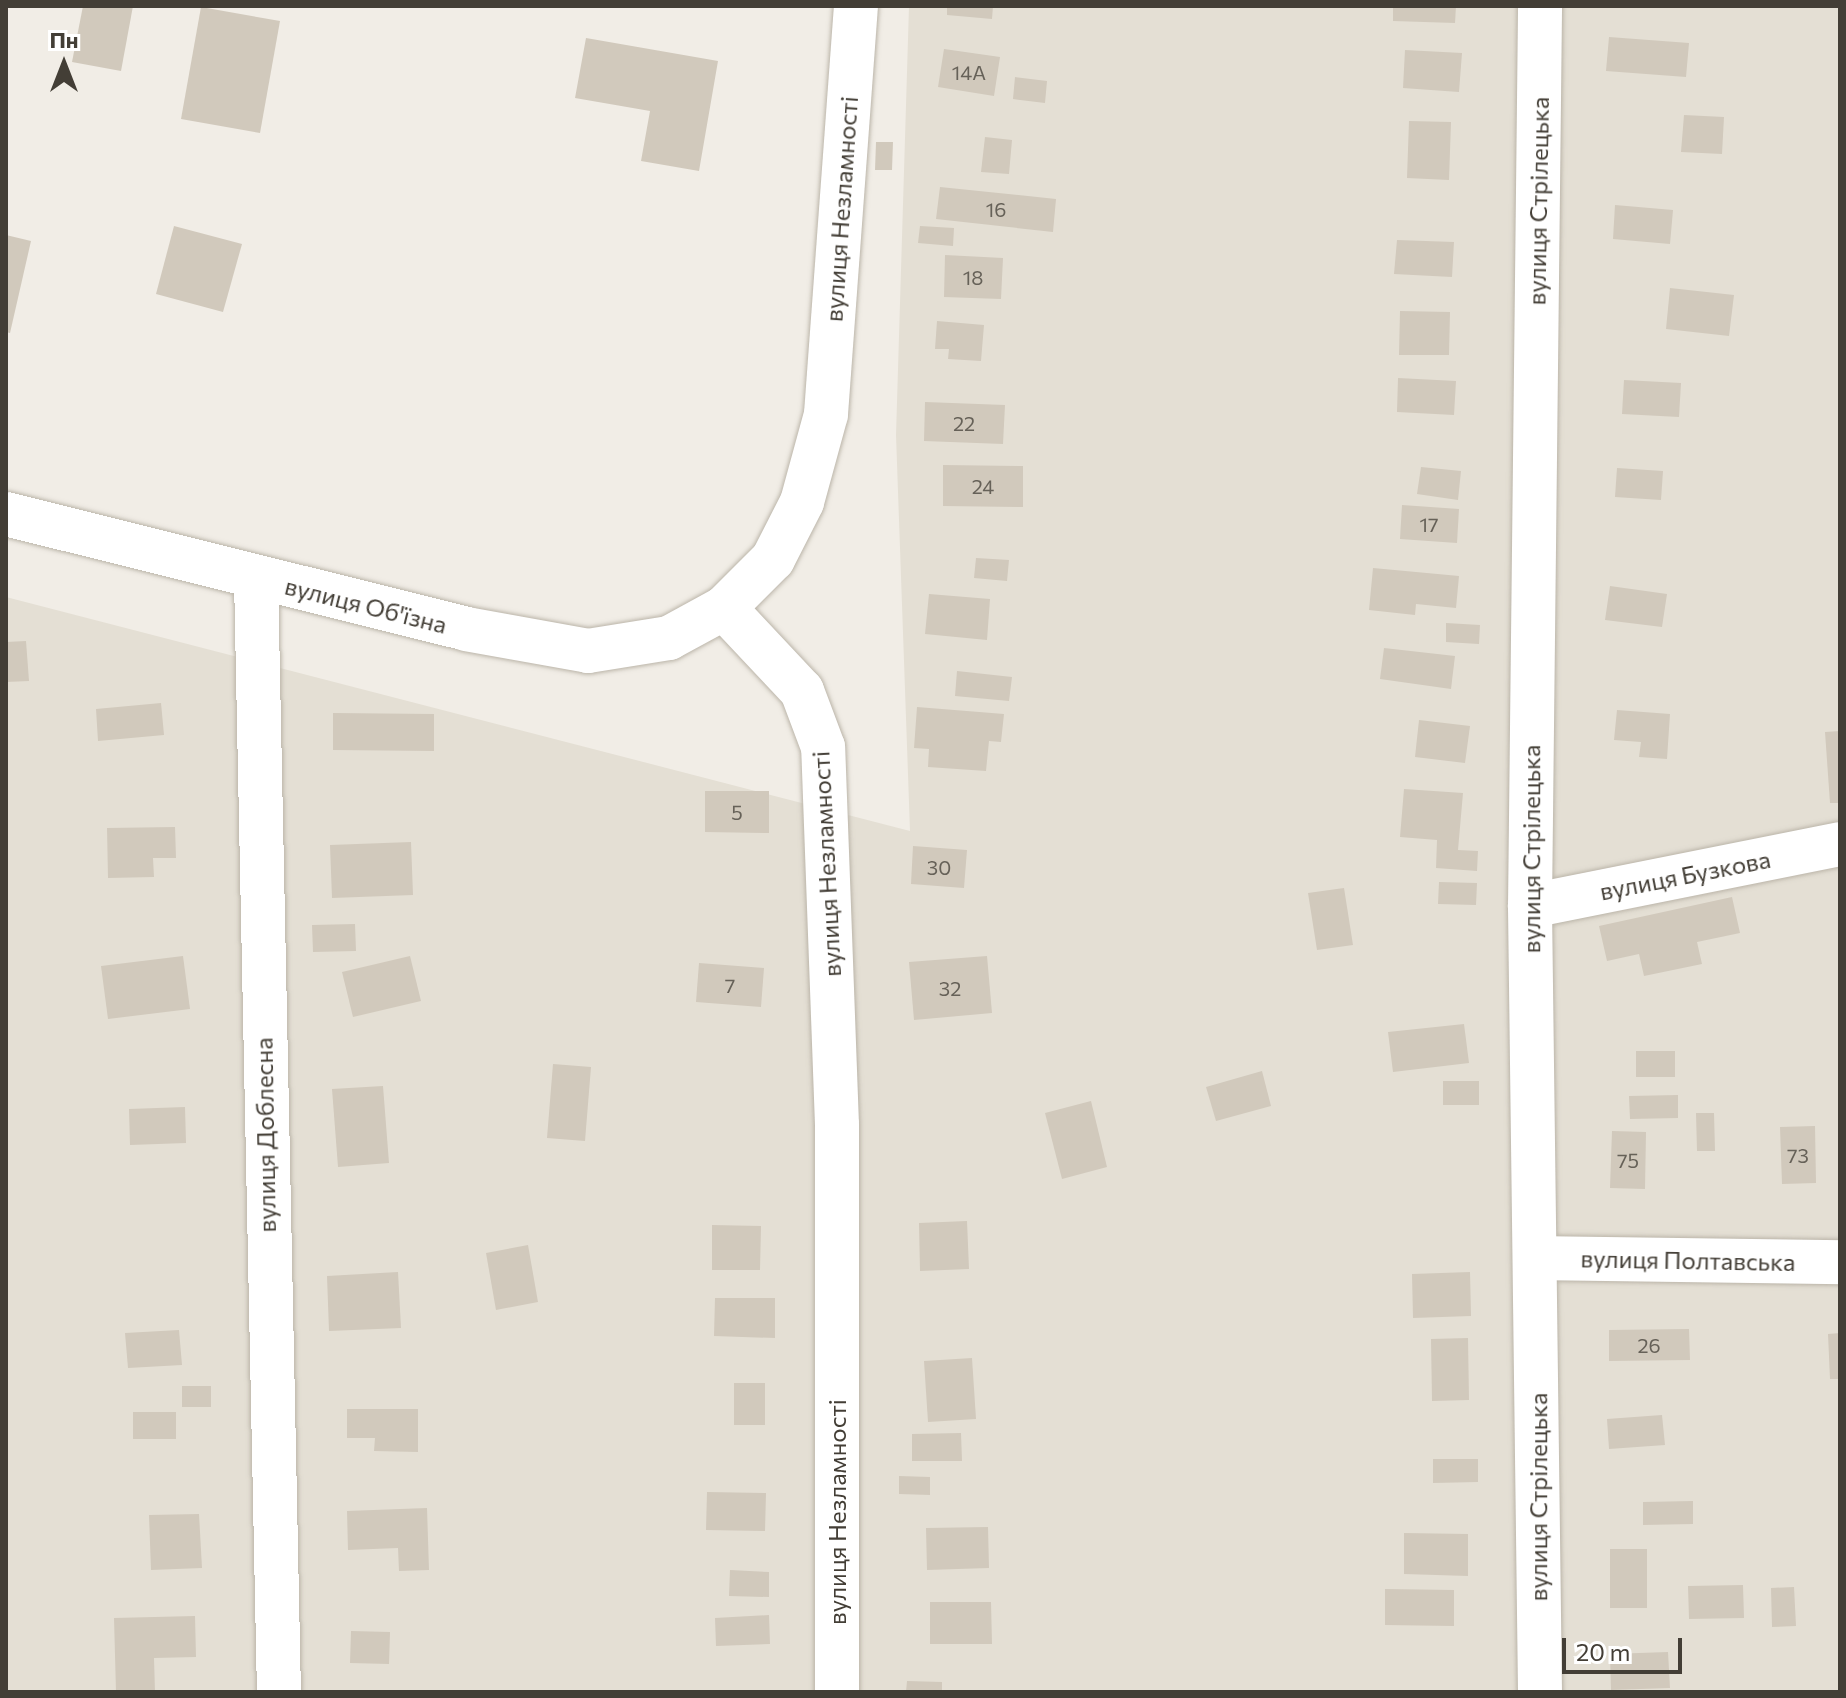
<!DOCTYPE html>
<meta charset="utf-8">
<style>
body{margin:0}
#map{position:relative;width:1846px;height:1698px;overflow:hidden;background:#f1ede6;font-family:Commissioner,sans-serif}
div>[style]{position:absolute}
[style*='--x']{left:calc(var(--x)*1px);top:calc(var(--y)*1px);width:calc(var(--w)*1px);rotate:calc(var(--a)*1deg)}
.residential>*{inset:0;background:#e4dfd4}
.building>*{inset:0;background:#d1c9bc}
.roads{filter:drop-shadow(0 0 2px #bbb5a9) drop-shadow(0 0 2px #bbb5a9)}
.street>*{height:44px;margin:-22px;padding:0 22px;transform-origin:22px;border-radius:22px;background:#fff}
span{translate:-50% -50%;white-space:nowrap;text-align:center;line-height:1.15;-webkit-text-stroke:6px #fff;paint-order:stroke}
.number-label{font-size:20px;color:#666158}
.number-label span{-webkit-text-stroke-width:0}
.street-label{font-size:24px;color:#433e36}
.frame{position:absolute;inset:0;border:8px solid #433e36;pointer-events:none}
.north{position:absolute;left:24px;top:24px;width:80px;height:80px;-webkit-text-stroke:6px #fff;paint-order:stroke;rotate:0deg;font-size:22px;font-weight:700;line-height:32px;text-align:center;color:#433e36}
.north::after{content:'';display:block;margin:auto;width:28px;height:36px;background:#433e36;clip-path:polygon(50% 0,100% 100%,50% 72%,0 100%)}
.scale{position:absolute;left:1562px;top:1638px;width:120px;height:36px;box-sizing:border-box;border:4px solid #433e36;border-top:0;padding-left:10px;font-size:24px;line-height:28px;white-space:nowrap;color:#433e36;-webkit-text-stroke:6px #fff;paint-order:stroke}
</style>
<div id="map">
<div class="residential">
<div style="clip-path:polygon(909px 6px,1840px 6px,1840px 1692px,6px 1692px,6px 597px,910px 831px,896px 435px)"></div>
</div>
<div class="building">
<div style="clip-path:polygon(83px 6px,133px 6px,121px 71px,72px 62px)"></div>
<div style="clip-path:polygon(947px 6px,993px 6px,992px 19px,947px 15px)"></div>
<div style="clip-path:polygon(1393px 6px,1456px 6px,1455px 23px,1393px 21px)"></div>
<div style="clip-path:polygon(201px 7px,280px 21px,260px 133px,181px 119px)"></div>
<div style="clip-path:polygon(1609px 37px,1689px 43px,1686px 77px,1606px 71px)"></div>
<div style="clip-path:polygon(586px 38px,718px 61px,699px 171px,641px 161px,650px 111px,575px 98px)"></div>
<div style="clip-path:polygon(944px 49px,1000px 57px,994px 96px,938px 87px)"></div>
<div style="clip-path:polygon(1405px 50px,1462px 53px,1459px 92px,1403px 88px)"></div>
<div style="clip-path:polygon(1015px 77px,1047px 81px,1045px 103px,1013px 99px)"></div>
<div style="clip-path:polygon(1684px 115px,1724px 117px,1722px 154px,1681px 152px)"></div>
<div style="clip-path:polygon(1409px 121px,1451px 122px,1449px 180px,1407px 178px)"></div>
<div style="clip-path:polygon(985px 137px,1012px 140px,1009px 174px,981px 172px)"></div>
<div style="clip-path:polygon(876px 142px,893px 142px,892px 170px,875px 170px)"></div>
<div style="clip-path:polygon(940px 187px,1056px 199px,1053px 232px,936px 219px)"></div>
<div style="clip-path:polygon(1615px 205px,1673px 210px,1670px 244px,1613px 239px)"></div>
<div style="clip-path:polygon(174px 226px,242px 244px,223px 312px,156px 294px)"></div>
<div style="clip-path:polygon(920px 226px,954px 228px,953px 246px,918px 243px)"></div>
<div style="clip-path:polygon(6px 235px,31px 241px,10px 333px,6px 332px)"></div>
<div style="clip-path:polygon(1397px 240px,1454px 242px,1452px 277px,1394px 274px)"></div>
<div style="clip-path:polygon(945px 255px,1003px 258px,1001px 299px,944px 297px)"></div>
<div style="clip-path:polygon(1670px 288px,1734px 295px,1729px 336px,1666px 329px)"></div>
<div style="clip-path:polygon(1400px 311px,1450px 312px,1449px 355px,1399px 355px)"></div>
<div style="clip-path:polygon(937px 321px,984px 325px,981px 361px,948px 359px,949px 349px,935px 349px)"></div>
<div style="clip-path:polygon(1398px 378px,1456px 381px,1454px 415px,1397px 412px)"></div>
<div style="clip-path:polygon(1624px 380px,1681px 383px,1679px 417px,1622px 414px)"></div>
<div style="clip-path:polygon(925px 402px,1005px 405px,1003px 444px,924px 441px)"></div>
<div style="clip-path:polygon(943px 465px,1023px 466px,1023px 507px,943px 506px)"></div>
<div style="clip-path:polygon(1421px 467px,1461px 471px,1458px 500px,1417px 494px)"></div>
<div style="clip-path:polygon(1617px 468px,1663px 471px,1661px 500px,1615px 497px)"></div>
<div style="clip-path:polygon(1402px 505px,1459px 509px,1457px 543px,1400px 539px)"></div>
<div style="clip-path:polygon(976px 558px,1009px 560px,1007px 581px,974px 578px)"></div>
<div style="clip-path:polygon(1373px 568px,1459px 576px,1456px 608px,1416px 604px,1415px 615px,1369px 610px)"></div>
<div style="clip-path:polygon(1610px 586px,1667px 594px,1662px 627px,1605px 620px)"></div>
<div style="clip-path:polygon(929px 594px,990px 599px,987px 640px,925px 634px)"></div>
<div style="clip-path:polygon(1446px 623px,1480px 625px,1479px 644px,1446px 642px)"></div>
<div style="clip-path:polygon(26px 641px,29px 681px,6px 682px,6px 642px)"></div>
<div style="clip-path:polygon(1384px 648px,1455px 656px,1451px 689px,1380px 679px)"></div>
<div style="clip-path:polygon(957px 671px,1012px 677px,1009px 701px,955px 696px)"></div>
<div style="clip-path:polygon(161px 703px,164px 735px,98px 741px,96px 709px)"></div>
<div style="clip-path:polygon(917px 707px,1004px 714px,1001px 742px,989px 741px,986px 771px,928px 767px,929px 749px,914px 748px)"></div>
<div style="clip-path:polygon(1617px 710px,1670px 714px,1667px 759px,1639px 757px,1641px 742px,1614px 740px)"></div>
<div style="clip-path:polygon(333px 713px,434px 714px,434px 751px,333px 750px)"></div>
<div style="clip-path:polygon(1419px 720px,1470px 726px,1465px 763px,1415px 757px)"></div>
<div style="clip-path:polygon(1840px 731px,1840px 803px,1830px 803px,1825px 732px)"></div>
<div style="clip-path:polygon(1404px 789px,1463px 793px,1458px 850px,1478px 851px,1477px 871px,1436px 868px,1437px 840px,1400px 837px)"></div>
<div style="clip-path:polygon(705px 791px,769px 791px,769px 833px,705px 832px)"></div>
<div style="clip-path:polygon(175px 827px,176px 858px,153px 858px,154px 877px,108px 878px,107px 828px)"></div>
<div style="clip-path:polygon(411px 842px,413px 895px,332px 898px,330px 845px)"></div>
<div style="clip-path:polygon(913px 846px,967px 850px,964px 888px,911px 884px)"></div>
<div style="clip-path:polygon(1439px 882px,1477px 883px,1476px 905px,1438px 904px)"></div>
<div style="clip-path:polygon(1344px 888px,1353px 945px,1317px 950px,1308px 893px)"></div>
<div style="clip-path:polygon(1732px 897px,1740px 933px,1697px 942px,1702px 964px,1644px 976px,1639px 954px,1607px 961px,1599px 926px)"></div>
<div style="clip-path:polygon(355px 924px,356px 951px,313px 952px,312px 925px)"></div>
<div style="clip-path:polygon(183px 956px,190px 1009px,108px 1019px,101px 966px)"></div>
<div style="clip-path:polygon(410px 956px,421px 1001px,353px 1017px,342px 972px)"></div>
<div style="clip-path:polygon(987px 956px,992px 1013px,914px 1020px,909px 962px)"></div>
<div style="clip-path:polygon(699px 963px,764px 968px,761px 1007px,696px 1002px)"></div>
<div style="clip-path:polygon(1464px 1024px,1469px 1063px,1393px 1072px,1388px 1032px)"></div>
<div style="clip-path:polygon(1636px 1051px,1675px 1051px,1675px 1077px,1636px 1077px)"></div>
<div style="clip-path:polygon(553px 1064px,591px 1067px,585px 1141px,547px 1138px)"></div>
<div style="clip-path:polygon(1262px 1071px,1271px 1106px,1216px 1121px,1206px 1087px)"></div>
<div style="clip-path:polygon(1443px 1081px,1479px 1081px,1479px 1105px,1443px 1105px)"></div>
<div style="clip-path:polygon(383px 1086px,389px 1163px,338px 1167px,332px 1089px)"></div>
<div style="clip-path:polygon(1678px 1095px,1678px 1118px,1630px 1119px,1629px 1096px)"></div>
<div style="clip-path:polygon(1091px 1101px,1107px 1167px,1062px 1179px,1045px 1113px)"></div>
<div style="clip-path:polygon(185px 1107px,186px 1143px,130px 1145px,129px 1109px)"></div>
<div style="clip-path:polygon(1696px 1113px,1714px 1113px,1715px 1151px,1697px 1151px)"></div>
<div style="clip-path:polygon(1815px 1126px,1816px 1183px,1782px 1184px,1780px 1127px)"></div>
<div style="clip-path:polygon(1612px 1131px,1646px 1132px,1645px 1189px,1610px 1188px)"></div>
<div style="clip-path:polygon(967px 1221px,969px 1269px,920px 1271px,919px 1223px)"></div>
<div style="clip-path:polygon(712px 1225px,761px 1226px,760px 1270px,712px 1270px)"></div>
<div style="clip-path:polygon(528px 1245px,538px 1302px,496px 1310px,486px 1253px)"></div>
<div style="clip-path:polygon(398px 1272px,401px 1328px,329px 1331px,327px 1276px)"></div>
<div style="clip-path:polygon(1470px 1272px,1471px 1316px,1413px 1318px,1412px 1274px)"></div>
<div style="clip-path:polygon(715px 1298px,775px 1298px,775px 1338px,714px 1336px)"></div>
<div style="clip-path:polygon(1689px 1329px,1690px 1360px,1609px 1361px,1609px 1330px)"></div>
<div style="clip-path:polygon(179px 1330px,182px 1365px,128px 1368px,125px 1333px)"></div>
<div style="clip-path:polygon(1840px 1333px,1840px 1379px,1830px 1379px,1828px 1334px)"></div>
<div style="clip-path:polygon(1468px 1338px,1469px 1400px,1432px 1401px,1431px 1339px)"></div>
<div style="clip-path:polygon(972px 1358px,976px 1419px,928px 1422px,924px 1361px)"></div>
<div style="clip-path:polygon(734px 1383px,765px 1383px,765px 1425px,734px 1425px)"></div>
<div style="clip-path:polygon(182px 1386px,211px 1386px,211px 1407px,182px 1407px)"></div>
<div style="clip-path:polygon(347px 1409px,418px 1409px,418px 1452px,374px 1451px,375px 1438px,347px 1438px)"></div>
<div style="clip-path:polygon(133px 1412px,176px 1412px,176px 1439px,133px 1439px)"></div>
<div style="clip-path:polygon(1662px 1415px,1665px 1445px,1609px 1449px,1607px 1419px)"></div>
<div style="clip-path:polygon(961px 1433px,962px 1461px,912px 1461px,912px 1434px)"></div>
<div style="clip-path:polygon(1433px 1459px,1478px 1459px,1478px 1482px,1433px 1483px)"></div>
<div style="clip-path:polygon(899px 1476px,930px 1477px,930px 1495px,899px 1494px)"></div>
<div style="clip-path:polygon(707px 1492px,766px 1493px,765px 1531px,706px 1530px)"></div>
<div style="clip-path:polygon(1693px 1501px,1693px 1524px,1643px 1525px,1643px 1502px)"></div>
<div style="clip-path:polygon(427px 1508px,429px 1570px,399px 1571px,398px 1548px,348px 1550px,347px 1511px)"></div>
<div style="clip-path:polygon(199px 1514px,202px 1568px,151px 1570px,149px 1515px)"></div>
<div style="clip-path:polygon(988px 1527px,989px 1568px,927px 1570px,926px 1528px)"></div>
<div style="clip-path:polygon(1404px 1533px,1468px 1534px,1468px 1576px,1404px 1574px)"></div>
<div style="clip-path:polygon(1610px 1549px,1647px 1549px,1647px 1608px,1610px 1608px)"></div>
<div style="clip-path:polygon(730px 1570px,769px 1572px,769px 1597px,729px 1596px)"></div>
<div style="clip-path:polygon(1743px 1585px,1744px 1618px,1689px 1619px,1688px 1586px)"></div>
<div style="clip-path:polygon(1794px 1587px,1796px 1626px,1772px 1627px,1771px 1588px)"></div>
<div style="clip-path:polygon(1385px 1589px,1454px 1590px,1454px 1626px,1385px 1625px)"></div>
<div style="clip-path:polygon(930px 1602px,991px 1602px,992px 1644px,930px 1644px)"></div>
<div style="clip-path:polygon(769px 1615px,770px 1644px,716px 1646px,715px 1618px)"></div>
<div style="clip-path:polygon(195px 1616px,196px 1657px,154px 1658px,155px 1692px,116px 1692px,114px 1618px)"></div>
<div style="clip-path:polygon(351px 1631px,390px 1632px,389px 1664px,350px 1663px)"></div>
<div style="clip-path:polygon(1668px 1652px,1670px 1688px,1611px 1690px,1610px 1654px)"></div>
<div style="clip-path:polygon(907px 1681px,942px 1682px,942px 1692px,906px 1692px)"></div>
</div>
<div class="roads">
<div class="street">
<div style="--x:6;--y:514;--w:474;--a:14"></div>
<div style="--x:466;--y:629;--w:124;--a:10.2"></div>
<div style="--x:588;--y:651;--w:82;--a:-9.1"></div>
<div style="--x:669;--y:638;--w:63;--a:-28.6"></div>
<div style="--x:256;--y:578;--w:1114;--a:88.82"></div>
<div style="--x:1530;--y:906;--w:316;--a:-11.3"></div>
<div style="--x:1536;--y:1258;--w:304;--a:0.8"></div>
<div style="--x:837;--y:1692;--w:567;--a:-90"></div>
<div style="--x:837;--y:1125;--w:378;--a:-92.1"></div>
<div style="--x:823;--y:747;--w:60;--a:-110.6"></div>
<div style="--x:802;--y:691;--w:114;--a:-133.2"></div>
<div style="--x:724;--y:608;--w:69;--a:-45"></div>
<div style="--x:773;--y:559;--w:64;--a:-63"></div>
<div style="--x:802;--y:502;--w:91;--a:-74.7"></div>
<div style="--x:826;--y:414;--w:409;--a:-85.8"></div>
<div style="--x:1540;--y:1692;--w:786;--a:-90.73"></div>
<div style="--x:1530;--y:906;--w:900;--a:-89.36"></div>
</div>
</div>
<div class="number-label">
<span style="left:969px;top:72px">14А</span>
<span style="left:996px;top:209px">16</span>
<span style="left:973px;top:277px">18</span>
<span style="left:964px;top:423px">22</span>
<span style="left:983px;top:486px">24</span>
<span style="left:1429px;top:524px">17</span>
<span style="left:737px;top:812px">5</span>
<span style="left:939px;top:867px">30</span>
<span style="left:730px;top:985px">7</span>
<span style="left:950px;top:988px">32</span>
<span style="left:1798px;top:1155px">73</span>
<span style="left:1628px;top:1160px">75</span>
<span style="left:1649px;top:1345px">26</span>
</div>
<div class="street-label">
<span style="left:1538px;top:201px;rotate:-89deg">вулиця Стрілецька</span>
<span style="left:841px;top:209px;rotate:-86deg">вулиця Незламності</span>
<span style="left:366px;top:605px;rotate:14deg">вулиця Об'їзна</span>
<span style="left:1531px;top:849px;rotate:-90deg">вулиця Стрілецька</span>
<span style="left:826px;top:864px;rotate:-93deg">вулиця Незламності</span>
<span style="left:1685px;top:875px;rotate:-11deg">вулиця Бузкова</span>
<span style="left:265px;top:1135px;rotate:-91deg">вулиця Доблесна</span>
<span style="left:1688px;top:1260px;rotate:1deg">вулиця Полтавська</span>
<span style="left:1538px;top:1497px;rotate:-90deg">вулиця Стрілецька</span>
<span style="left:837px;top:1512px;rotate:-90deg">вулиця Незламності</span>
</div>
<div class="frame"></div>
<div class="north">Пн</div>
<div class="scale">20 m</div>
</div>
